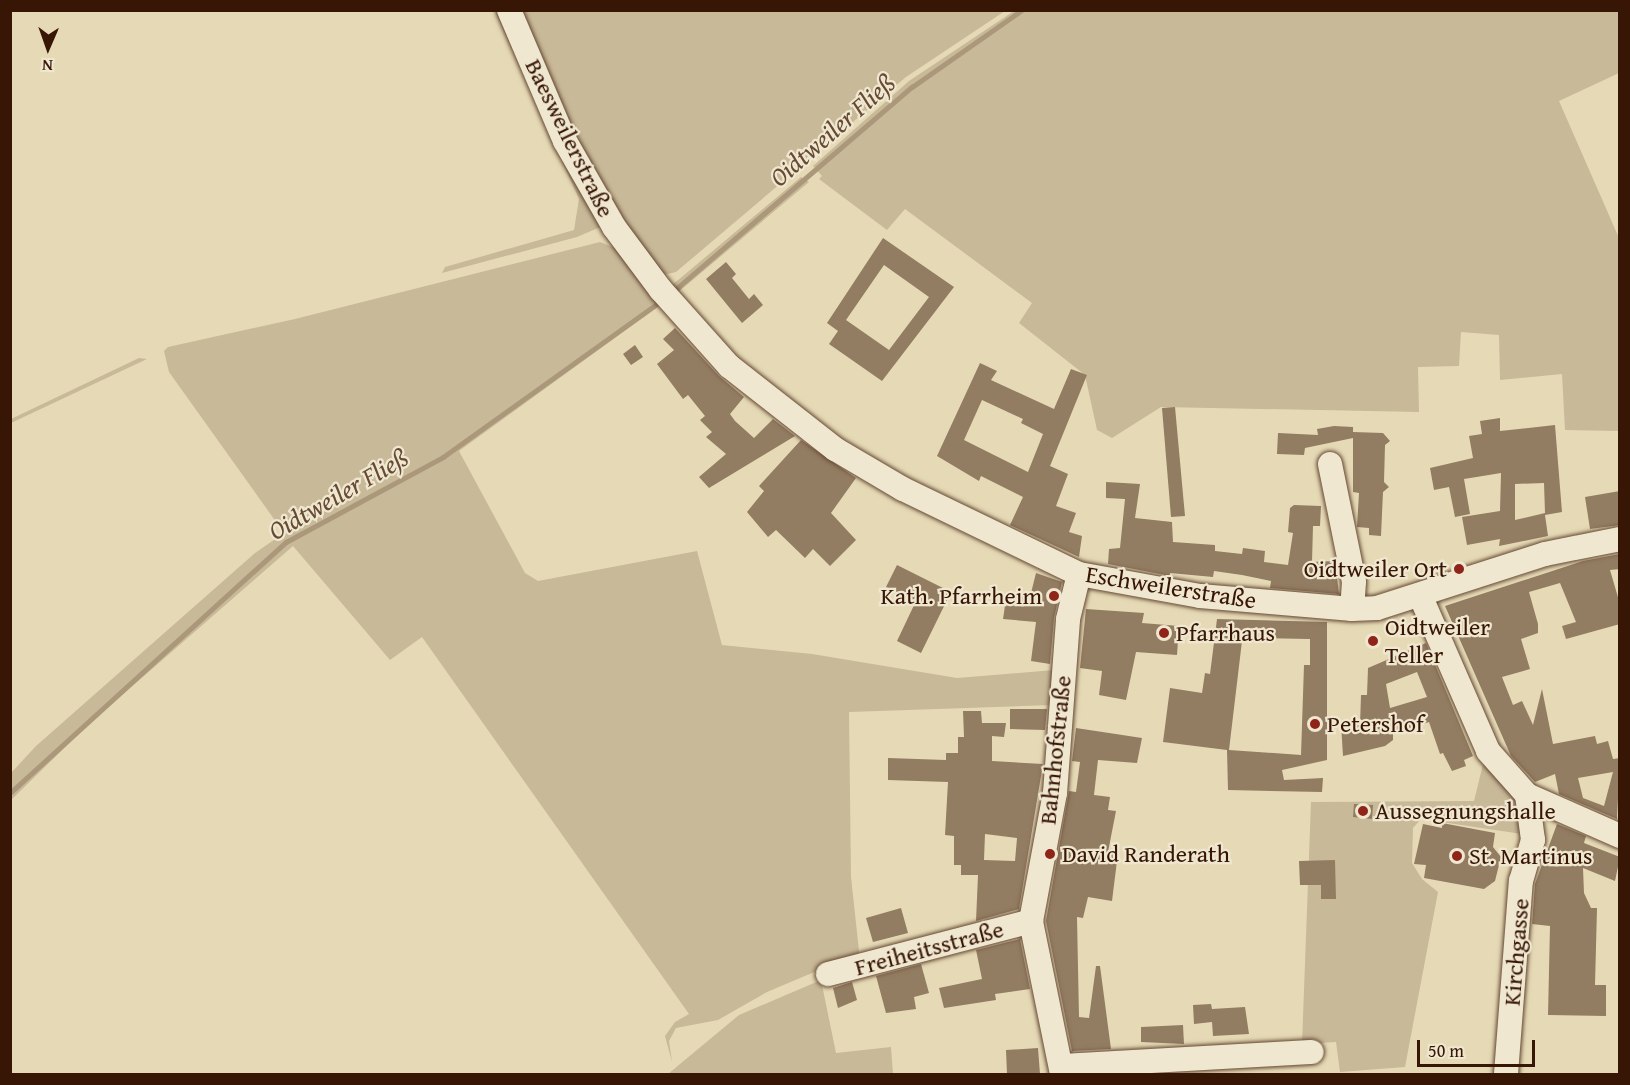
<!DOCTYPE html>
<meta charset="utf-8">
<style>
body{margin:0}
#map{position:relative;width:1630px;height:1085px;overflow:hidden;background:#e6dab6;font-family:"Gentium Book Plus",serif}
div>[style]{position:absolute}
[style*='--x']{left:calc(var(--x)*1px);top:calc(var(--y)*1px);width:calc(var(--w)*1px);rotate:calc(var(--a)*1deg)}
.green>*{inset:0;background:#c8b998}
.stream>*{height:4.5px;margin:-2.25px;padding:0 2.25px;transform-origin:2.25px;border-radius:2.25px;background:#ab977a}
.building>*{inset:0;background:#927c62}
.roads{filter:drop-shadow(0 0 2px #644732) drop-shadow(0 0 2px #644732)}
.minor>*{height:24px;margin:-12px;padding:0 12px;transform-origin:12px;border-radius:12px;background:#efe7d0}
.dots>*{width:16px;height:16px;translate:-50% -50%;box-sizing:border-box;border:3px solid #efe7d0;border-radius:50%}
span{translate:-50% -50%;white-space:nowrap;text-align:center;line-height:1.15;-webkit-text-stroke:4.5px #efe7d0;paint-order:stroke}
.street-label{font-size:24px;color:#381606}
.poi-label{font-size:24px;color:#381606}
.right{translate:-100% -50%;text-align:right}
.left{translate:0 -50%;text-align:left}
.water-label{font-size:26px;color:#664a34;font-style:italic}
.frame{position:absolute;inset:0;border:12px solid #381606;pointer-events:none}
.north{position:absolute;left:18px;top:18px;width:60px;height:60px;-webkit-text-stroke:4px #efe7d0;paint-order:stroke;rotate:182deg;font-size:16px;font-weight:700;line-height:24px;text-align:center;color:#381606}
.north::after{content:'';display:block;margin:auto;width:21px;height:27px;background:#381606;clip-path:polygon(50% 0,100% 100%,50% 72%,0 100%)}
.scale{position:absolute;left:1417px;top:1040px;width:118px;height:27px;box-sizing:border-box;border:3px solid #381606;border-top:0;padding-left:8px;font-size:18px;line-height:21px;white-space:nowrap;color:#381606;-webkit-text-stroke:4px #efe7d0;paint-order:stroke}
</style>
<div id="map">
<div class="green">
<div style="clip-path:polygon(495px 11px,501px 11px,605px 225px,577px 237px,442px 273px,445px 267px,574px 230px,579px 199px)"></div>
<div style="clip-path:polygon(517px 11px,1005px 11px,906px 77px,702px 250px,676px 272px,663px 275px,606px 197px)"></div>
<div style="clip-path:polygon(1014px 11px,1619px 11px,1619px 73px,1559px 101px,1619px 238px,1619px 431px,1565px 430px,1562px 374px,1500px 380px,1499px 335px,1461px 332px,1459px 366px,1418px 367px,1419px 412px,1161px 407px,1112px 438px,1097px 430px,1085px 375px,1019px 323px,1032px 303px,905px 209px,887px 230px,819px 179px,822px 176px,813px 166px,909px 81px)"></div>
<div style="clip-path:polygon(801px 177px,809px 182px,676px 294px,671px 286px)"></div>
<div style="clip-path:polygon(600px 242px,615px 248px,659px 306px,459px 451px,525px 573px,538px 581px,697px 551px,722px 645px,812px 654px,957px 678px,1054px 670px,1051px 705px,849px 712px,851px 877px,860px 960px,819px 970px,767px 992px,718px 1020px,676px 1028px,669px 1041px,672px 1062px,665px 1036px,675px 1022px,689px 1014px,422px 637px,390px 660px,293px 546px,89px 724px,11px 800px,11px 773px,36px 746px,255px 553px,284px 533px,169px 372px,164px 351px,168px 347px,295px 319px)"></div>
<div style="clip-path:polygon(139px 358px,147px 359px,11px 423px,11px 419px)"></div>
<div style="clip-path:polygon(1485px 756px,1515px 800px,1522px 834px,1421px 819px,1413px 828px,1412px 863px,1422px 879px,1438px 892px,1405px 1067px,1340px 1072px,1336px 1042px,1302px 1044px,1311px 802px,1474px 801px)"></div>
<div style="clip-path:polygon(821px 980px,836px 1053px,891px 1047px,893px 1074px,668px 1074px,739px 1015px)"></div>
</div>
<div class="stream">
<div style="--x:676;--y:289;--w:311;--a:-40.6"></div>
<div style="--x:912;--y:87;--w:134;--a:-35"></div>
<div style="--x:10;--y:793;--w:373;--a:-42.3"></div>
<div style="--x:286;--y:542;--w:179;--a:-28.4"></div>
<div style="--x:443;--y:457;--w:261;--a:-35.6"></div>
</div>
<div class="building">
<div style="clip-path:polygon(evenodd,883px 238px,954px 287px,882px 381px,829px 344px,838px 331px,827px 323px,883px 238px,884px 265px,929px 297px,889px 350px,846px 320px,884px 265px)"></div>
<div style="clip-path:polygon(726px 262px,736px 274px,732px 278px,749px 299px,754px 294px,763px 305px,742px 323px,706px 279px)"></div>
<div style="clip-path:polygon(675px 328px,719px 376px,744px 397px,730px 414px,735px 421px,754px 438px,773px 419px,795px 436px,709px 488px,699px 477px,726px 454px,706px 437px,712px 432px,700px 420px,705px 416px,688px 395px,683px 399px,657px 364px,674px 350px,663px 339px)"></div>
<div style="clip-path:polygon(635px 345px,643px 357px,631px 365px,623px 354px)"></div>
<div style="clip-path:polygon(evenodd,980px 363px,997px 371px,991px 380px,1054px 409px,1071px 369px,1087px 375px,1050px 466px,1068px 474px,1056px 506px,1076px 513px,1069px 532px,1082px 536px,1079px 557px,1010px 525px,1023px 497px,981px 476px,979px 481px,937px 456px,980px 363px,982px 400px,1023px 419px,1021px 423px,1043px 434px,1028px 472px,964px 440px,982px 400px)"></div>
<div style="clip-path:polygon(1175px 407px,1185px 516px,1171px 517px,1162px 408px)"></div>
<div style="clip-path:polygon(evenodd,1500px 418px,1500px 431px,1555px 425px,1562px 512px,1545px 515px,1548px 536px,1499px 546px,1500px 539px,1467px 545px,1462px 517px,1500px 511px,1501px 473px,1464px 479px,1470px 514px,1455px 517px,1449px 487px,1434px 490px,1430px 468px,1473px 458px,1469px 436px,1482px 434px,1480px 421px,1500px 418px,1544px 483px,1545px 513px,1515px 520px,1515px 484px,1544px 483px)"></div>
<div style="clip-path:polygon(1334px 426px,1353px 427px,1353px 432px,1383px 433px,1390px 441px,1385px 445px,1384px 482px,1389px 487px,1383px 492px,1381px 536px,1369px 535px,1369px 528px,1357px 527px,1359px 493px,1353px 492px,1353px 438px,1305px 448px,1304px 455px,1277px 454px,1278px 433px,1318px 435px,1317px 429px)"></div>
<div style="clip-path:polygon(801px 440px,856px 478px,831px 513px,856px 540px,830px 566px,813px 549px,805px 558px,776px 530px,768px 537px,747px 512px,764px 491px,759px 486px)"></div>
<div style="clip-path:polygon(1106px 482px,1140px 484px,1135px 518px,1172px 522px,1173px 542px,1215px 545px,1215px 551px,1242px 554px,1243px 548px,1265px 551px,1264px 562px,1288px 565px,1293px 533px,1288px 532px,1290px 508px,1294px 505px,1321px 506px,1320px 526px,1313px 526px,1312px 562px,1335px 561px,1339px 594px,1270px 588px,1271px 581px,1242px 575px,1214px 571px,1213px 577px,1170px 573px,1170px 576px,1108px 564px,1109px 549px,1120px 548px,1125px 499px,1106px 498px)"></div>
<div style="clip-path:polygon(1620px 491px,1620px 525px,1590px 529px,1585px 497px)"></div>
<div style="clip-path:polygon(evenodd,1620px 554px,1620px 569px,1610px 570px,1620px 604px,1620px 624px,1566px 639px,1562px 626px,1576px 622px,1560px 583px,1529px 592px,1538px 624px,1538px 633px,1521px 639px,1530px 669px,1502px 677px,1513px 705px,1522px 701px,1533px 725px,1542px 689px,1553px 744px,1595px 736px,1597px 744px,1608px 741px,1613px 759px,1620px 758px,1617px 819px,1559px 794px,1555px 774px,1535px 782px,1511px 756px,1445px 606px,1583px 561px,1620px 554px,1613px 772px,1604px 806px,1583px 798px,1578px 778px,1613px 772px)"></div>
<div style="clip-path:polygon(897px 565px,951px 592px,921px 653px,897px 641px,916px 601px,886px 587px)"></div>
<div style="clip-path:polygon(1036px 573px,1062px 582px,1054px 618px,1050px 664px,1031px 661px,1036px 622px,1003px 619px,1007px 592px,1030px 597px)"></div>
<div style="clip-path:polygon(1086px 609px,1144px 613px,1142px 623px,1179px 626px,1177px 655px,1136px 652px,1126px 700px,1099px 695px,1102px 671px,1080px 668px)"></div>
<div style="clip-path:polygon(evenodd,1217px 619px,1327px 622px,1327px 760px,1282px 770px,1284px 780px,1323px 778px,1322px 792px,1228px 790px,1227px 750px,1163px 742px,1170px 688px,1202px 693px,1205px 673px,1210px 674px,1217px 619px,1260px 638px,1310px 639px,1310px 665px,1304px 665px,1301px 755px,1229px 750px,1242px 641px,1260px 642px,1260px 638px)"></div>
<div style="clip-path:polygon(evenodd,1426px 643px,1473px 756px,1464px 760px,1466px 766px,1452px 771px,1443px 753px,1440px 754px,1429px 722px,1393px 734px,1393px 740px,1385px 746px,1343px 756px,1341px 724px,1360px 725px,1361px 695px,1367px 695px,1368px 668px,1426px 643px,1417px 672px,1427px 697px,1390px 708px,1386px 684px,1417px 672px)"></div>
<div style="clip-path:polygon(1010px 709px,1047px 709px,1045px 730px,1010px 729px)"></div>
<div style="clip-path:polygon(evenodd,963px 711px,981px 711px,982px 723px,1006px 723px,1004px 737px,992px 736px,992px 761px,1043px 764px,1019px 909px,976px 921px,978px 875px,961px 875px,961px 865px,954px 865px,954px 836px,945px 835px,948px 782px,888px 780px,888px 758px,946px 760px,946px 753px,958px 753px,958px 737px,964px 737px,963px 711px,985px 834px,1017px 838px,1015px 861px,984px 860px,985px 834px)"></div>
<div style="clip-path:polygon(1076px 728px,1142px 738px,1137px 763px,1098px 760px,1094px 795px,1110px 797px,1108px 810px,1116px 811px,1108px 852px,1118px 853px,1112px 901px,1088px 897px,1083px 918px,1077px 917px,1079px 1017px,1089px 1018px,1096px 966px,1100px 966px,1111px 1049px,1072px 1051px,1046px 921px,1069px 791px,1076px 792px,1080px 762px,1072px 761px)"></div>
<div style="clip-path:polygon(1354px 804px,1373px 805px,1372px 819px,1353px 817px)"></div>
<div style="clip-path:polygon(1442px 823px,1495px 833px,1493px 847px,1501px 857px,1495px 881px,1484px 889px,1424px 878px,1426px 865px,1414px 864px,1423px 824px,1442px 828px)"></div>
<div style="clip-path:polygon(1557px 824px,1586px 836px,1584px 843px,1620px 857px,1615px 881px,1583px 868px,1584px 893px,1591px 908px,1597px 908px,1595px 985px,1606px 985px,1606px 1016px,1548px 1015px,1550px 926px,1532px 924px,1535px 884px)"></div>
<div style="clip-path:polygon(1335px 860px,1336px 899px,1321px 899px,1321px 885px,1300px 885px,1299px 861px)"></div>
<div style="clip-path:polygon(901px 908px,908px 933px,873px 942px,866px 918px)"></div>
<div style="clip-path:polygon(1020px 939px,1030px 989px,995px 994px,996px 1000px,944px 1008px,939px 988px,982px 979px,976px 950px)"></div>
<div style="clip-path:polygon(921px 964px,929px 993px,914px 997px,916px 1009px,886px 1013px,876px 976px)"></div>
<div style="clip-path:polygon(852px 982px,857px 1000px,838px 1008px,833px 988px)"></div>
<div style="clip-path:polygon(1211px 1004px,1212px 1009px,1245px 1007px,1249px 1034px,1213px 1036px,1212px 1022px,1194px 1024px,1193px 1005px)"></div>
<div style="clip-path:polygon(1183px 1025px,1184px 1044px,1141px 1042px,1141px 1027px)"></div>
<div style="clip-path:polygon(1038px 1048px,1040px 1074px,1007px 1074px,1006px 1050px)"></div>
</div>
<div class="roads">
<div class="minor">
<div style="--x:509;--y:10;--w:142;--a:66.9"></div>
<div style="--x:565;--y:141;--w:99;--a:60.3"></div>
<div style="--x:614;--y:227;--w:79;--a:53.3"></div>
<div style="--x:661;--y:290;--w:102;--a:48.2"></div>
<div style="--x:729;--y:366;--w:135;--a:38.1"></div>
<div style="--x:835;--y:449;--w:79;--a:30.5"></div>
<div style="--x:903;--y:489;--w:195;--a:25.8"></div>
<div style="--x:1079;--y:574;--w:123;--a:10.3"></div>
<div style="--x:1200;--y:596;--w:153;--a:4.9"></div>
<div style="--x:1352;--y:609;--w:25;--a:-2"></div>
<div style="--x:1377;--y:608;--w:176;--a:-17.8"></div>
<div style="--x:1545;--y:554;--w:76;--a:-11.3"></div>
<div style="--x:1330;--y:464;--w:120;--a:78.5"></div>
<div style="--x:1354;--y:582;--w:27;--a:94"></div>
<div style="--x:1420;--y:595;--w:170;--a:66.4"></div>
<div style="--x:1488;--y:751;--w:59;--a:48.4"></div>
<div style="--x:1527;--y:795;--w:102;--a:23.8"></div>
<div style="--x:828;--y:974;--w:210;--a:-14.6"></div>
<div style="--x:1061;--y:1066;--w:251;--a:-3.2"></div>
<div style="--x:1062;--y:1074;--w:156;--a:-101.5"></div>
<div style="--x:1031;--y:921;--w:130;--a:-79.4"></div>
<div style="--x:1055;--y:793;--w:174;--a:-85.7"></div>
<div style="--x:1068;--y:619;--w:46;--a:-76.3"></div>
<div style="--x:1506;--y:1074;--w:194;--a:-85.6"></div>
<div style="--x:1521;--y:881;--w:43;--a:-73.7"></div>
<div style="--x:1533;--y:840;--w:45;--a:-97.6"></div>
</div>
</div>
<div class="dots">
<div style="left:1459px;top:569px;background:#8f2418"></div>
<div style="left:1054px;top:596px;background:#8f2418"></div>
<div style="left:1164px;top:633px;background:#8f2418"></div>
<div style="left:1373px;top:641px;background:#8f2418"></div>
<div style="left:1315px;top:724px;background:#8f2418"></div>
<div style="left:1363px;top:811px;background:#8f2418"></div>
<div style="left:1050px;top:854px;background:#8f2418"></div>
<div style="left:1457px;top:856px;background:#8f2418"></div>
</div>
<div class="street-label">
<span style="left:570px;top:138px;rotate:64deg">Baesweilerstraße</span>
<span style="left:1171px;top:587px;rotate:9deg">Eschweilerstraße</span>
<span style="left:1055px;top:750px;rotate:-84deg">Bahnhofstraße</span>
<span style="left:929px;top:948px;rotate:-15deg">Freiheitsstraße</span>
<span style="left:1516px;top:952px;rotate:-85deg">Kirchgasse</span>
</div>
<div class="poi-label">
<span class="right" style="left:1447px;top:569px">Oidtweiler Ort</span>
<span class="right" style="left:1042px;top:596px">Kath. Pfarrheim</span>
<span class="left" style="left:1385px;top:641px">Oidtweiler<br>Teller</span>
<span class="left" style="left:1176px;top:633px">Pfarrhaus</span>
<span class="left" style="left:1327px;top:724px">Petershof</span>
<span class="left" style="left:1375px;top:811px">Aussegnungshalle</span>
<span class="left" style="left:1062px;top:854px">David Randerath</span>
<span class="left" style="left:1469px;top:856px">St. Martinus</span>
</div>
<div class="water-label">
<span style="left:832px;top:130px;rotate:-41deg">Oidtweiler Fließ</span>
<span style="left:338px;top:494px;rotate:-30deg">Oidtweiler Fließ</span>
</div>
<div class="frame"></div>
<div class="north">N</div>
<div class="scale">50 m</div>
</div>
